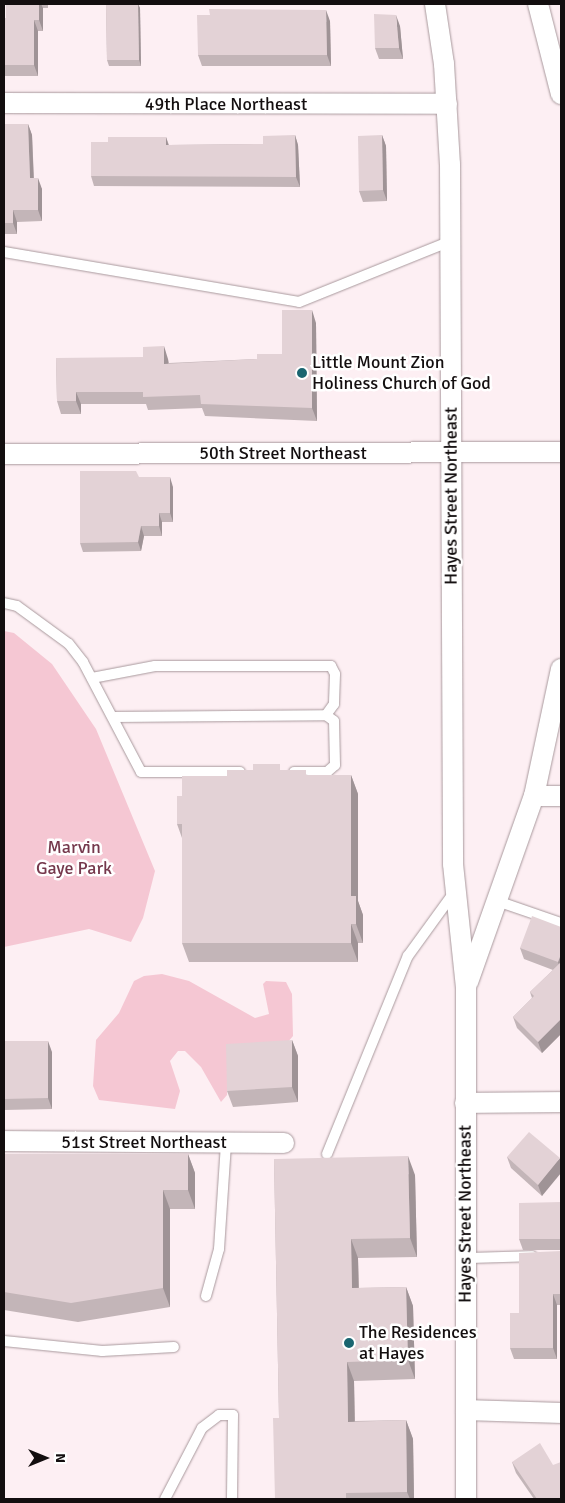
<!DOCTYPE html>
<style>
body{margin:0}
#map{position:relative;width:565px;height:1503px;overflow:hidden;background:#fdeff3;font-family:Signika,sans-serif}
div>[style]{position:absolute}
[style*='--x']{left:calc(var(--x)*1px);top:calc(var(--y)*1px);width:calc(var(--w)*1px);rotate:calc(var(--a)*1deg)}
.green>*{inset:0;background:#f5c7d3}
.roads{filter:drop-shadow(0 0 1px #a9999d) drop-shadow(0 0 1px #a9999d)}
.lane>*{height:10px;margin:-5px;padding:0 5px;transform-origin:5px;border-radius:5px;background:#fff}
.street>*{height:20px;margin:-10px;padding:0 10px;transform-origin:10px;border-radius:10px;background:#fff}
.wall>*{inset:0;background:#c3b5b8}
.shaded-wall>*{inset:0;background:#9f9396}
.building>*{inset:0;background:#e3d2d6}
.dots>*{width:14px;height:14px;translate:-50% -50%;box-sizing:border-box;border:2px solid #fff;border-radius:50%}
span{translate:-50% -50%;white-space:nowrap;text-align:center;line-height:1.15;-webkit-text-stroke:5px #fff;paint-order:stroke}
.street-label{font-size:18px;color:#130e0f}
.poi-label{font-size:18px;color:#130e0f}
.left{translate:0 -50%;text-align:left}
.park-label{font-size:18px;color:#75384c}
.frame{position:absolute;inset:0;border:5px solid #130e0f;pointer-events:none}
.north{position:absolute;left:20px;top:1433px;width:50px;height:50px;-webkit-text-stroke:4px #fff;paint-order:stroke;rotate:90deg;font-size:14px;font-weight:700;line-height:20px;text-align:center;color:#130e0f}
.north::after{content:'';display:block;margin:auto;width:18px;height:22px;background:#130e0f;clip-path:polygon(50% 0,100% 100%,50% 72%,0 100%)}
</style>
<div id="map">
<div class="green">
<div style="clip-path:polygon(4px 631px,14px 633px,52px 664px,96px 729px,155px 871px,143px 918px,131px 942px,89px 929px,4px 947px)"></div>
<div style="clip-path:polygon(162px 974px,189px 981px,255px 1018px,269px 1014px,263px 984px,266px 981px,286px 982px,292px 994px,293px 1036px,287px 1043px,227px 1058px,227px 1095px,221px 1102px,201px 1067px,185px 1051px,178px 1051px,170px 1061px,180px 1091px,175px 1109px,99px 1100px,93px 1086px,96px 1040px,119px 1013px,134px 981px,144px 976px)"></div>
</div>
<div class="roads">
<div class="lane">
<div style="--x:4;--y:252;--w:299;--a:9.6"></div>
<div style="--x:299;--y:302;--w:164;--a:-21.9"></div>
<div style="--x:4;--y:603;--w:13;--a:13"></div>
<div style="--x:17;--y:606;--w:64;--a:36.2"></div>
<div style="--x:69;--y:644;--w:23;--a:52"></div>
<div style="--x:83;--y:662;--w:124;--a:62.2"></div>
<div style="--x:141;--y:772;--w:99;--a:0"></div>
<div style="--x:92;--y:678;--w:64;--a:-10.8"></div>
<div style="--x:155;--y:666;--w:176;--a:0"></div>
<div style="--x:331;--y:666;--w:9;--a:63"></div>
<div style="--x:335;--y:674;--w:30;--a:92"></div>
<div style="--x:334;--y:704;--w:14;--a:126"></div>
<div style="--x:114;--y:717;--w:212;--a:-0.5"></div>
<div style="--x:326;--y:715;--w:10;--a:37"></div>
<div style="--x:334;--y:721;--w:44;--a:88.7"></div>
<div style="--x:335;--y:765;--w:11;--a:139"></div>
<div style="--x:327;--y:772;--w:33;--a:180"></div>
<div style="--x:497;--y:901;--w:68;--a:19"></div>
<div style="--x:327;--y:1154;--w:214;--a:-67.8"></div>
<div style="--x:408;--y:956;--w:80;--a:-54.1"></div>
<div style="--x:466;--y:1258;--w:66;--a:-1.7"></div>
<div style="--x:206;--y:1296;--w:49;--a:-74.5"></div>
<div style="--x:219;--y:1249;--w:106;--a:-86.2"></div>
<div style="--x:4;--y:1341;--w:99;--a:5.8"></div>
<div style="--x:102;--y:1351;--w:72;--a:-3.2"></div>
<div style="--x:165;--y:1499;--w:80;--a:-62.5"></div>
<div style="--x:202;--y:1428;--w:21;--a:-37"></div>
<div style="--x:219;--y:1415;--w:14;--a:0"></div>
<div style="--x:233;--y:1415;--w:84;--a:90.7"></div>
</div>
<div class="street">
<div style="--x:435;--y:4;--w:61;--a:81.5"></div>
<div style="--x:444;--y:64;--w:100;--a:86.6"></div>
<div style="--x:450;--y:164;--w:700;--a:89.75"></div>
<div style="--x:453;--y:864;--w:125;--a:84"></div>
<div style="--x:466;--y:988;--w:511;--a:90"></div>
<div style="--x:538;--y:4;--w:93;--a:75.7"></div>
<div style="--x:4;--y:103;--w:443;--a:0.1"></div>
<div style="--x:4;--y:454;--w:557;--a:-0.21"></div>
<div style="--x:534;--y:796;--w:27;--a:0"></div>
<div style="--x:468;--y:982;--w:197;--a:-70.5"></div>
<div style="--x:534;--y:796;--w:130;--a:-78"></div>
<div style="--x:465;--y:1103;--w:96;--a:-0.6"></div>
<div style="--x:4;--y:1141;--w:280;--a:0.4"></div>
<div style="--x:466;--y:1410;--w:95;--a:1.8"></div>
</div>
</div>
<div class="wall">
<div style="clip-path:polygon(6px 4px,48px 4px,48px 8px,43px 8px,43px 31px,38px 31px,38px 76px,4px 76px,4px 18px,6px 18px)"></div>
<div style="clip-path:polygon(106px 4px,138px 4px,140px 8px,141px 66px,109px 66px,107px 60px)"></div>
<div style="clip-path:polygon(330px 21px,331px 66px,202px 66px,198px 55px)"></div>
<div style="clip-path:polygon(400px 26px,403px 59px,379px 59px,375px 48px)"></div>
<div style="clip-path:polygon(4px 124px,28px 124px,32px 135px,34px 178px,42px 189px,42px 221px,17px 222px,17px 234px,4px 234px)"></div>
<div style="clip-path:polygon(295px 135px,298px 145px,300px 187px,94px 186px,91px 176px,108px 142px,166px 137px,169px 145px,263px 144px)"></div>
<div style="clip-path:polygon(382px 135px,386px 146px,387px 201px,363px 202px,359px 191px)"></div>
<div style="clip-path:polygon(316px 323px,317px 421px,205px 416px,202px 408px,148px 410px,146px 404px,81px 404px,81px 414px,61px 414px,57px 401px,56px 358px,168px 359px,169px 363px,257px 359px,282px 354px)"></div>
<div style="clip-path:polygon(139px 477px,173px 487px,173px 522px,162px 522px,162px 536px,144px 536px,141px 551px,83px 552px,80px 543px)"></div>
<div style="clip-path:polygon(282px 770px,308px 775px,351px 775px,358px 794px,358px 901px,363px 915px,363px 943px,358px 943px,358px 962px,189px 962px,182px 943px,182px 838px,177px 824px,182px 796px,227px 776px)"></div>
<div style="clip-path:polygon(561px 927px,561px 1034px,542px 1053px,517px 1028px,513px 1017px,532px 998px,530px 992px,553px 970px,524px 959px,520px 948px)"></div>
<div style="clip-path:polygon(292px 1040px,298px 1056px,298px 1102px,233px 1107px,227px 1091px)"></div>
<div style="clip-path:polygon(4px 1041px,52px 1052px,52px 1109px,4px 1110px)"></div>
<div style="clip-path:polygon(4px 1154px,188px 1154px,195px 1173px,195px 1209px,170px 1209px,170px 1307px,78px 1322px,4px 1310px)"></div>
<div style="clip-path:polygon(507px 1157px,561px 1161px,542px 1196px,511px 1168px)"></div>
<div style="clip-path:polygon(274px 1159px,415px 1175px,417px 1257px,358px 1258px,359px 1288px,406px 1287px,413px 1306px,415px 1379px,354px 1381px,355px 1421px,406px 1420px,413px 1439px,414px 1499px,275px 1499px,279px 1418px)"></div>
<div style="clip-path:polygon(561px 1204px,561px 1250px,523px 1250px,519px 1239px)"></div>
<div style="clip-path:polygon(561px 1252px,561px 1305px,557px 1305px,557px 1359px,514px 1359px,510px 1348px,519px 1313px)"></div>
<div style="clip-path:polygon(512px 1462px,553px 1465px,561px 1499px,534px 1499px,516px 1473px)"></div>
</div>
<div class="shaded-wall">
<div style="clip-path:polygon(39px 4px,41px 4px,43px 8px,43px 31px,39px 20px)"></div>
<div style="clip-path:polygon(138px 4px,140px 8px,141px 66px,139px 60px)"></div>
<div style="clip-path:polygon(326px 10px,330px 21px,331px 66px,327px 55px)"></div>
<div style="clip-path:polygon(396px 15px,400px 26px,403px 59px,399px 48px)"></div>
<div style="clip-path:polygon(34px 20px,38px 31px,38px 76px,34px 65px)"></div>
<div style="clip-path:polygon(28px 124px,32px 135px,34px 189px,30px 178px)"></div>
<div style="clip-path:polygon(295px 135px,298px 145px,300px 187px,296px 177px)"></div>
<div style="clip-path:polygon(382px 135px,386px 146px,387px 201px,383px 190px)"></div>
<div style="clip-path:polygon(166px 137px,169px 147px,166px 145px)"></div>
<div style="clip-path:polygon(38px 178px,42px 189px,42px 221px,38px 210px)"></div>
<div style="clip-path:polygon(13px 210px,17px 222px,17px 234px,13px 223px)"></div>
<div style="clip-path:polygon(312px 310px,316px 323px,317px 421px,312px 408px)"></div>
<div style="clip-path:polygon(164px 346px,168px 359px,169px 376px,164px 364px)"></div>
<div style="clip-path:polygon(76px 392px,81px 404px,81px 414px,76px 401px)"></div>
<div style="clip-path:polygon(170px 477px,173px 487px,173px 522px,170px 513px)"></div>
<div style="clip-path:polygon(159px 513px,162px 522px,162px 536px,159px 526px)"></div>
<div style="clip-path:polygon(141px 526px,144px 536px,141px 551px,138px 542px)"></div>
<div style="clip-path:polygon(351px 775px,358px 794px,358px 901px,363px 915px,363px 943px,356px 924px,351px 896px)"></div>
<div style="clip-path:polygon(351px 924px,358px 943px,358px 962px,351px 943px)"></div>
<div style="clip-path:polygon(561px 954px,561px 971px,558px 962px)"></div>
<div style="clip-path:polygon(561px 1019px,561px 1034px,542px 1053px,538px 1042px)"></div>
<div style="clip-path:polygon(292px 1040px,298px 1056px,298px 1102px,292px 1087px)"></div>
<div style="clip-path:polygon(48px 1041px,52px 1052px,52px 1109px,48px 1098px)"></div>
<div style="clip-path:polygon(188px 1154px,195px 1173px,195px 1209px,188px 1190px)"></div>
<div style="clip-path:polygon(408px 1156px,415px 1175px,417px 1257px,410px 1238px)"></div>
<div style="clip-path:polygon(560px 1158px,561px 1161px,561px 1173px,542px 1196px,538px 1185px)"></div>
<div style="clip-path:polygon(163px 1190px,170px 1209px,170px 1307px,163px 1288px)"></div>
<div style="clip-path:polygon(351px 1239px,358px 1258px,359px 1307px,352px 1288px)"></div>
<div style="clip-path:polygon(406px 1287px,413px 1306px,415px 1379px,408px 1360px)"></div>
<div style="clip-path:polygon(553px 1294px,557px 1305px,557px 1359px,553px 1348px)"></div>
<div style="clip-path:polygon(347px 1362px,354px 1381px,355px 1441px,348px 1422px)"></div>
<div style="clip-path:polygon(406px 1420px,413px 1439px,414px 1499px,410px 1499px,407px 1492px)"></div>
</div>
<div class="building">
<div style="clip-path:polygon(6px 4px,39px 4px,39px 20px,34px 20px,34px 65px,4px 65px,4px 18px,6px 18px)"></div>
<div style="clip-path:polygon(106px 4px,138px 4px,139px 60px,107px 60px)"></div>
<div style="clip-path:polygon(209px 9px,326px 10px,327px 55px,198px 55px,197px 15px,210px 15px)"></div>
<div style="clip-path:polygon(374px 14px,396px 15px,399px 48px,375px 48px)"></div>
<div style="clip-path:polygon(4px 124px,28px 124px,30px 178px,38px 178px,38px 210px,13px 210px,13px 223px,4px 223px)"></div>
<div style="clip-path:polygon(295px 135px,296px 177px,91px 176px,91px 142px,108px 142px,108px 137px,166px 137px,166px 145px,263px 144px,263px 136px)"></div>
<div style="clip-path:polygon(382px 135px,383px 190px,359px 191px,358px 136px)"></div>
<div style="clip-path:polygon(282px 310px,312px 310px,312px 408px,201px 404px,200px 395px,143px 397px,143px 392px,76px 392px,76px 401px,57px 401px,56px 358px,143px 357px,143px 347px,164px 346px,164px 364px,257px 359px,257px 354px,282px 354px)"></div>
<div style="clip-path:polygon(80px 471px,136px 471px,139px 477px,170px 477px,170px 513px,159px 513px,159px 526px,141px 526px,138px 542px,80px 543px)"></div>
<div style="clip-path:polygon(253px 764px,280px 764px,280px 770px,306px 770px,306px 775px,351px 775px,351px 896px,356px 896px,356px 924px,351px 924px,351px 943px,182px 943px,182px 824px,177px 824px,177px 796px,182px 796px,182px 776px,227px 776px,227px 770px,253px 770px)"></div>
<div style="clip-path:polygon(532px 916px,561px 927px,561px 954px,558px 962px,520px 948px)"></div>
<div style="clip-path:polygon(561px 962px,561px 1019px,538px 1042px,513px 1017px,534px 996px,530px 992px)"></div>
<div style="clip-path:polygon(292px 1040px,292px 1087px,227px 1091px,226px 1044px)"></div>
<div style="clip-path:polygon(4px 1041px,48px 1041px,48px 1098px,4px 1099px)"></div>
<div style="clip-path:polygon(529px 1132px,560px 1158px,538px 1185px,507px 1157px)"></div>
<div style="clip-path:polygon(4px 1154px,188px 1154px,188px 1190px,163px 1190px,163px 1288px,71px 1303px,4px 1292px)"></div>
<div style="clip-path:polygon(408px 1156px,410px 1238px,351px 1239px,352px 1288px,406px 1287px,408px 1360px,347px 1362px,348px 1422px,406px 1420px,407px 1492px,346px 1493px,346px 1499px,275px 1499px,273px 1418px,279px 1418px,274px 1159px)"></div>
<div style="clip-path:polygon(561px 1202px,561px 1239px,519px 1239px,519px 1203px)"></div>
<div style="clip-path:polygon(561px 1251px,561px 1294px,553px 1294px,553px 1348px,510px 1348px,510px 1313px,519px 1313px,519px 1253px)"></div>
<div style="clip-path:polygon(540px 1443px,553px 1465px,561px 1462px,561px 1499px,537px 1499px,512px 1462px)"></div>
</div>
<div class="dots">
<div style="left:302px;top:373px;background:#1a6570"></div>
<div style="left:349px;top:1343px;background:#1a6570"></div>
</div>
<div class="street-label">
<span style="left:226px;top:104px">49th Place Northeast</span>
<span style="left:283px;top:453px">50th Street Northeast</span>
<span style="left:451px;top:496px;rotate:-90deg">Hayes Street Northeast</span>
<span style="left:144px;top:1142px">51st Street Northeast</span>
<span style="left:465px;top:1214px;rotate:-90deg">Hayes Street Northeast</span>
</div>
<div class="poi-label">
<span class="left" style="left:312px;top:373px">Little Mount Zion<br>Holiness Church of God</span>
<span class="left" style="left:359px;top:1343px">The Residences<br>at Hayes</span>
</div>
<div class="park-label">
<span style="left:74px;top:858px">Marvin<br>Gaye Park</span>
</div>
<div class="frame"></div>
<div class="north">N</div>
</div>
